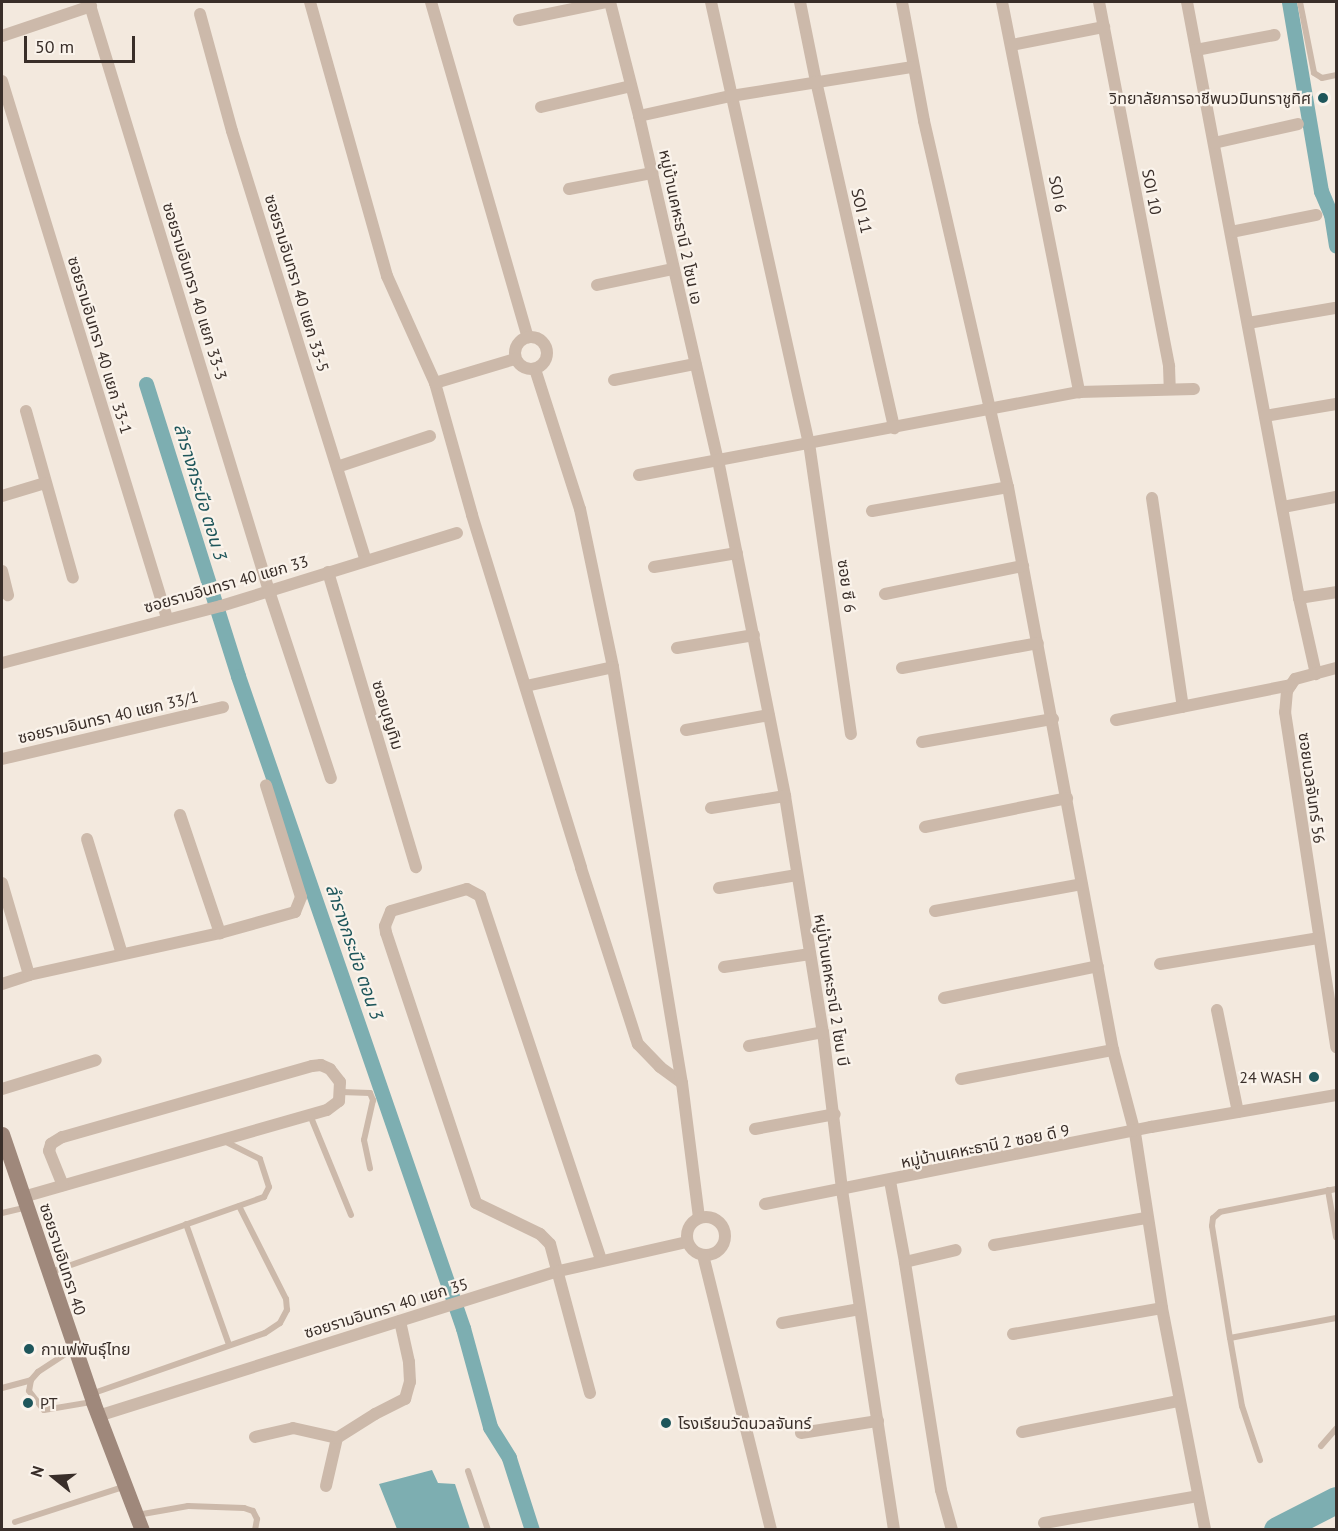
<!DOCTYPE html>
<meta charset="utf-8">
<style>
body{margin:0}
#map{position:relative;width:1338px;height:1531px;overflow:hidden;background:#f3e9de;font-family:"PT Sans","Noto Sans Thai",sans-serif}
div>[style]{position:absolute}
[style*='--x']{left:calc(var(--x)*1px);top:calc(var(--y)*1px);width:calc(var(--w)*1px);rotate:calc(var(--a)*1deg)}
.water>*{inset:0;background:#7daeb1}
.canal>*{height:15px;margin:-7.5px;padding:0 7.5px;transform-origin:7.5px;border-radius:7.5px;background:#7daeb1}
.river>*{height:27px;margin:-13.5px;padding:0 13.5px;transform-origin:13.5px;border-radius:13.5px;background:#7daeb1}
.lane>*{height:6px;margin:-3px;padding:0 3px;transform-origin:3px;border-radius:3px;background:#ccb9aa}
.street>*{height:12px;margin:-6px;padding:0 6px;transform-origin:6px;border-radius:6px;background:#ccb9aa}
.street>.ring{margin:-6px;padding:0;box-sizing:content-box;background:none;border:12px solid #ccb9aa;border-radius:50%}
.secondary>*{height:15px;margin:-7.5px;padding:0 7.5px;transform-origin:7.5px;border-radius:7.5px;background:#9f887b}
.dots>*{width:16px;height:16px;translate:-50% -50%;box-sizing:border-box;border:3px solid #faf3eb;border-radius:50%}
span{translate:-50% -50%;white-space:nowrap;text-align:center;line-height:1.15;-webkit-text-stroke:4.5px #faf3eb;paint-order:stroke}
.poi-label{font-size:16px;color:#392e29}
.right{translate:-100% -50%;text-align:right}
.left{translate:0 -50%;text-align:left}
.street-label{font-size:16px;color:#392e29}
.water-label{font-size:18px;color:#1e565b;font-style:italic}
.frame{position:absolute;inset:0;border:3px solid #392e29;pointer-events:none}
.north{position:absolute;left:24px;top:1447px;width:60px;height:60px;-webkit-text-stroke:4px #faf3eb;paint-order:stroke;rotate:288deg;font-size:16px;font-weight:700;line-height:24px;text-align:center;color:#392e29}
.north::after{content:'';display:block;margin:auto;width:21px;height:27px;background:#392e29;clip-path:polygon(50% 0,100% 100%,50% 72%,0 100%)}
.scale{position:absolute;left:24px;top:36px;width:111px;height:27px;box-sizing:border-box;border:3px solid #392e29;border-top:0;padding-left:8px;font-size:18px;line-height:21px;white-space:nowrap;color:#392e29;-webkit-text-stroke:4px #faf3eb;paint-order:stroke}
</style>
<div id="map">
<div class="water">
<div style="clip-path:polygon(432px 1470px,438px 1483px,455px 1484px,470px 1529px,397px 1529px,379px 1484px)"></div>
</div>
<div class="canal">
<div style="--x:1289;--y:2;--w:192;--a:80.4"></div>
<div style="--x:1321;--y:191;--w:25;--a:67"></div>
<div style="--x:1331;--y:214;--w:32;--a:81"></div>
<div style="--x:146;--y:384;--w:306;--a:72.5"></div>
<div style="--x:238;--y:676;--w:690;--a:70.96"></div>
<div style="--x:463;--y:1328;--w:103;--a:74.7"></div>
<div style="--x:490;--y:1427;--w:36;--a:58"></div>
<div style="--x:509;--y:1458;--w:76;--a:72.3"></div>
</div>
<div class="river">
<div style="--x:1277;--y:1530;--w:66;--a:-27"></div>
</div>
<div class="lane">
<div style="--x:1300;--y:2;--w:72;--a:78.8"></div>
<div style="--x:1314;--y:73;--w:9;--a:32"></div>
<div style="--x:1322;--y:78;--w:14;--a:-12"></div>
<div style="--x:341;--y:1092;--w:29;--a:2"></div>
<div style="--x:370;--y:1093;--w:8;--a:67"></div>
<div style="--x:373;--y:1100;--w:41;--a:102.7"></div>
<div style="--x:364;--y:1140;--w:29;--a:78"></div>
<div style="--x:310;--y:1115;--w:108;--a:67.7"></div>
<div style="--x:1336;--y:1189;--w:118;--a:168.8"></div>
<div style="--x:1220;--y:1212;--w:9;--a:139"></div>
<div style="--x:1213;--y:1218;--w:8;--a:97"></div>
<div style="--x:1212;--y:1226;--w:113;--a:80.9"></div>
<div style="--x:1230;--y:1338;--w:108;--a:-10.7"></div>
<div style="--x:1328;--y:1190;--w:48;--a:80.3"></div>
<div style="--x:2;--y:1213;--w:26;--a:-13"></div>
<div style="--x:186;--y:1224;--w:128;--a:70.4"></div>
<div style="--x:51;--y:1272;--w:226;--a:-19.4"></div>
<div style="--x:264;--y:1197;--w:11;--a:-63"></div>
<div style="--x:269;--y:1187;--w:29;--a:-108"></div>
<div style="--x:260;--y:1159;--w:40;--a:-153.4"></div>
<div style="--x:1230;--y:1338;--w:69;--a:80"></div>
<div style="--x:1242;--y:1406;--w:57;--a:71.6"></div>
<div style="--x:73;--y:1349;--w:42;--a:146.7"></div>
<div style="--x:38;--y:1372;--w:11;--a:131"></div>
<div style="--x:31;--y:1380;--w:11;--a:100"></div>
<div style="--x:29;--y:1391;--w:24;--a:52"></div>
<div style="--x:44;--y:1410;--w:49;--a:-9.5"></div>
<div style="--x:2;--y:1388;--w:30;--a:-15"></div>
<div style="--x:91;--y:1394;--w:184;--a:-19.3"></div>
<div style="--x:265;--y:1333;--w:18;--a:-34"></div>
<div style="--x:280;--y:1323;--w:15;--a:-62"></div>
<div style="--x:287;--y:1310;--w:11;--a:-95"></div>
<div style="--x:286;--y:1299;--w:104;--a:-116.8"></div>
<div style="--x:1321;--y:1446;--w:23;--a:-49"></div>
<div style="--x:468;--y:1471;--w:62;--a:71.3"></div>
<div style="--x:137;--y:1515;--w:52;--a:-10"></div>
<div style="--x:188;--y:1506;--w:56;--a:2"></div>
<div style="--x:244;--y:1508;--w:9;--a:18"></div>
<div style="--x:253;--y:1511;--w:9;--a:63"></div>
<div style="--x:257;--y:1519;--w:11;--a:100"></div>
<div style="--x:15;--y:1522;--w:114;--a:-18"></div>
</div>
<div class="street">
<div style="--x:89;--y:2;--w:616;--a:73.01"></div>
<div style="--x:269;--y:591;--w:197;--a:71.7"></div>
<div style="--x:310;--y:2;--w:285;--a:74.3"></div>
<div style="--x:387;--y:276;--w:117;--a:65.8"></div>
<div style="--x:435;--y:383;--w:137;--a:74.3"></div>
<div style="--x:472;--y:515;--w:369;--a:72.8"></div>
<div style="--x:581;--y:868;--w:185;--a:72.1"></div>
<div style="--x:638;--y:1044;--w:32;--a:46"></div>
<div style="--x:660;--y:1067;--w:27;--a:36"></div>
<div style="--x:431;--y:2;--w:349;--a:73.9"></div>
<div style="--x:610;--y:2;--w:118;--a:75.7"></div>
<div style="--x:639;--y:116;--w:353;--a:77.1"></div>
<div style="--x:718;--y:460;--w:343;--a:78.7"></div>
<div style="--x:785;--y:796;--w:239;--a:80.9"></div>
<div style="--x:823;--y:1032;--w:159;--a:83.1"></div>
<div style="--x:842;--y:1190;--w:344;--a:81.3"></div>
<div style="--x:711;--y:2;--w:452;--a:77.5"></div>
<div style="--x:809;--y:443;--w:294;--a:81.8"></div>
<div style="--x:800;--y:2;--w:81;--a:78.6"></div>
<div style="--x:816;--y:81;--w:356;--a:77.3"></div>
<div style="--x:902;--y:2;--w:121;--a:79.5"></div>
<div style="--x:924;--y:121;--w:376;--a:77.1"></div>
<div style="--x:1008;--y:487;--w:573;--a:79.44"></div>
<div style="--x:1113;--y:1050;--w:86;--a:75.2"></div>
<div style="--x:1135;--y:1133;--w:177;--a:81.2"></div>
<div style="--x:1162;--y:1308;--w:226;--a:79"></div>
<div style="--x:1002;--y:2;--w:398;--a:78.8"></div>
<div style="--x:1099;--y:2;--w:371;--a:79.1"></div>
<div style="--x:1169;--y:366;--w:23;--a:88"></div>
<div style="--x:1187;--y:2;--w:606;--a:79.36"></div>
<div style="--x:1299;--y:598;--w:78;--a:77.4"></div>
<div style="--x:200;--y:14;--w:121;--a:74.7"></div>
<div style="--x:232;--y:131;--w:449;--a:72.7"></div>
<div style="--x:519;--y:20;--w:90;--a:-11.6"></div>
<div style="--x:2;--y:36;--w:94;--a:-18.6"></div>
<div style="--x:1012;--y:45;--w:94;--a:-11.1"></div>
<div style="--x:1196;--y:50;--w:80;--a:-10.8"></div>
<div style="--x:2;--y:81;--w:562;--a:72.92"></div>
<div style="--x:541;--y:107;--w:92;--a:-13.1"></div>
<div style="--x:639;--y:116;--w:94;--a:-12.3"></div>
<div style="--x:731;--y:96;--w:184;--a:-9.1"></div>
<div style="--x:1214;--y:143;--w:86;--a:-12.7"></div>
<div style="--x:569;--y:189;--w:85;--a:-10.9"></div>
<div style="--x:1231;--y:232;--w:87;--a:-11.3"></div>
<div style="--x:597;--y:285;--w:78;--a:-11.9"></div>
<div style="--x:1248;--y:323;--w:88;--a:-9.8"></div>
<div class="ring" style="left:515px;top:337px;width:20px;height:20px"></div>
<div style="--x:535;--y:369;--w:147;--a:72.2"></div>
<div style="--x:580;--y:509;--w:161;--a:78.2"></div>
<div style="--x:613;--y:667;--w:422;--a:80.6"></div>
<div style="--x:682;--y:1083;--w:135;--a:82.8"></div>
<div style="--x:614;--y:380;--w:83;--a:-11.2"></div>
<div style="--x:435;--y:383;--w:84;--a:-16.7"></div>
<div style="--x:26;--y:411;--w:173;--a:74.3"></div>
<div style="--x:1265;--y:416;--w:72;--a:-9.6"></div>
<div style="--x:337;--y:467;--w:98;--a:-18.4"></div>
<div style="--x:639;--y:475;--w:448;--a:-10.7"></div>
<div style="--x:1079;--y:392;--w:115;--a:-1.5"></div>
<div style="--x:2;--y:496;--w:45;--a:-16.8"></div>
<div style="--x:1152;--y:498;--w:211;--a:81.6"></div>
<div style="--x:1283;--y:507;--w:54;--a:-10.7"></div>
<div style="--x:872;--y:511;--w:138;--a:-10"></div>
<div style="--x:654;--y:567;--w:84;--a:-9.6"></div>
<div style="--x:2;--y:571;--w:25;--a:76"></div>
<div style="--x:328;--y:572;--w:308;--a:73.4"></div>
<div style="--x:885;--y:594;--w:141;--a:-11.5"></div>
<div style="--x:1299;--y:598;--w:37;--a:-9"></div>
<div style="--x:677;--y:648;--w:78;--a:-9.6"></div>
<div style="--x:2;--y:663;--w:226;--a:-14.6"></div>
<div style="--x:221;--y:606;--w:247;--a:-17.2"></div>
<div style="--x:902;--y:668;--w:138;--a:-10.4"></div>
<div style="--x:1336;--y:668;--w:42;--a:165"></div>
<div style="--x:1295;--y:679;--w:14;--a:124"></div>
<div style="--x:1287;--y:691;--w:21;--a:95"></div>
<div style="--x:1285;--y:712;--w:339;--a:81.3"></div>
<div style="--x:526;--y:686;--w:89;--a:-12.3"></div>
<div style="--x:1116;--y:720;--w:178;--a:-11.3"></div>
<div style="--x:686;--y:730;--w:84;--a:-10.2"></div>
<div style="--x:922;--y:742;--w:133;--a:-10"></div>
<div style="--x:2;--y:759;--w:227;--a:-13.2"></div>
<div style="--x:711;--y:808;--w:75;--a:-9.2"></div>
<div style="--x:180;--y:815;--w:125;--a:71.3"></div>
<div style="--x:925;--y:827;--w:145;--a:-11.5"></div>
<div style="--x:87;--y:839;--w:120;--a:73.1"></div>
<div style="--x:2;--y:883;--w:96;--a:73.6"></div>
<div style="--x:719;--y:888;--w:79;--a:-9.5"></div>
<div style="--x:935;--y:911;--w:149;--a:-10.4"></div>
<div style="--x:1160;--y:964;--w:160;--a:-9.3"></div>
<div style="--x:724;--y:967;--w:87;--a:-8.6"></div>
<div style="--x:2;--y:984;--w:28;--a:-18"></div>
<div style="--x:29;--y:975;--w:196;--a:-12.4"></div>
<div style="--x:220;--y:933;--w:78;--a:-15.6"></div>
<div style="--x:295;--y:912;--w:16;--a:-68"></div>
<div style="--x:301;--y:897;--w:117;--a:-107.4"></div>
<div style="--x:944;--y:998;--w:157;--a:-11.7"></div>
<div style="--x:1217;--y:1010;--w:104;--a:78.4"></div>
<div style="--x:749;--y:1046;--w:75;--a:-10.7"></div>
<div style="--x:961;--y:1079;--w:155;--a:-10.8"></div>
<div style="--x:2;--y:1089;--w:98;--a:-17.1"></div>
<div style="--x:755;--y:1129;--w:81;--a:-10.6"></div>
<div style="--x:890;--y:1181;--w:82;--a:79.5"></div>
<div style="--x:23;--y:1197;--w:316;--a:-16"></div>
<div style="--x:327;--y:1110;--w:15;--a:-37"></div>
<div style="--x:339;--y:1101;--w:19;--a:-87"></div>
<div style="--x:340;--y:1082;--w:16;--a:-128"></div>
<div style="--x:330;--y:1069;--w:10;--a:-156"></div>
<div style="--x:321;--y:1065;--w:9;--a:174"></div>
<div style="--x:312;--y:1066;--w:260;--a:164.1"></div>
<div style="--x:62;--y:1137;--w:13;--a:148"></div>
<div style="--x:51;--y:1144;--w:7;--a:106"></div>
<div style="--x:49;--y:1151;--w:37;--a:68"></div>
<div style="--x:765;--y:1204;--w:394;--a:-11.3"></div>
<div style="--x:1151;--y:1127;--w:188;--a:-9.8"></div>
<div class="ring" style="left:687px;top:1217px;width:26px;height:26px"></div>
<div style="--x:994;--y:1245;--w:154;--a:-10.1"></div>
<div style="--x:703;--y:1255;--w:283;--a:76.1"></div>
<div style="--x:782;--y:1323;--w:79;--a:-10.2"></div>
<div style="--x:1013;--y:1334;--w:151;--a:-9.9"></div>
<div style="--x:590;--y:1393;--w:154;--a:-105"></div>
<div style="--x:550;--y:1244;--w:14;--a:-135"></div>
<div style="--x:540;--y:1234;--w:71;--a:-154.2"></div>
<div style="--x:476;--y:1203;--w:285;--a:-108.4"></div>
<div style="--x:386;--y:933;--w:7;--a:-98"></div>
<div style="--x:385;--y:926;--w:16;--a:-68"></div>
<div style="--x:391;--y:911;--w:79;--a:-16.1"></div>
<div style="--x:467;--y:889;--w:15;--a:28"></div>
<div style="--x:480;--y:896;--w:384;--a:71.6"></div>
<div style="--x:98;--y:1416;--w:483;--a:-17.5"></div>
<div style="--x:559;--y:1271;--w:131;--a:-12.8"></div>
<div style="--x:1022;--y:1432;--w:160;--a:-11.2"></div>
<div style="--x:801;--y:1433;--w:78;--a:-8.9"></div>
<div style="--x:255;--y:1437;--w:39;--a:-13"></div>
<div style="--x:293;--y:1428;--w:45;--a:12.8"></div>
<div style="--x:326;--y:1486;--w:49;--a:-77.1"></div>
<div style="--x:337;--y:1438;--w:45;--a:-32.3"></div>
<div style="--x:375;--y:1414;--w:34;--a:-27"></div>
<div style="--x:405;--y:1399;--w:18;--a:-74"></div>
<div style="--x:410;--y:1382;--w:20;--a:-93"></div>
<div style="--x:409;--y:1362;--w:42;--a:-102.4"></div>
<div style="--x:1044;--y:1523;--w:156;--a:-9.9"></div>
<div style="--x:952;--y:1530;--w:41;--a:-105.4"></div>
<div style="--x:941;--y:1490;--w:231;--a:-99"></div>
<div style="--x:905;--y:1262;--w:52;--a:-13.2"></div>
</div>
<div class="secondary">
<div style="--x:2;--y:1134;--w:283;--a:71.2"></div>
<div style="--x:93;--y:1402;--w:137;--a:69.1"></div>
</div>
<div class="dots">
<div style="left:1323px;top:98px;background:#1e565b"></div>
<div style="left:1314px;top:1077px;background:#1e565b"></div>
<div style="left:29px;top:1349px;background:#1e565b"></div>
<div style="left:28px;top:1403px;background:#1e565b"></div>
<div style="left:666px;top:1423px;background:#1e565b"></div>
</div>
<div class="poi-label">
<span class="right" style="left:1311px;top:98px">วิทยาลัยการอาชีพนวมินทราชูทิศ</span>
<span class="right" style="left:1302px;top:1077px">24 WASH</span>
<span class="left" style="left:41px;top:1349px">กาแฟพันธุ์ไทย</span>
<span class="left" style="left:40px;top:1403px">PT</span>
<span class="left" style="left:678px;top:1423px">โรงเรียนวัดนวลจันทร์</span>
</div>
<div class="street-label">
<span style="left:1152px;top:192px;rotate:79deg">SOI 10</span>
<span style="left:1058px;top:194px;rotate:79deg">SOI 6</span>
<span style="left:862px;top:211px;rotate:77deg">SOI 11</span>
<span style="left:681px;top:227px;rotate:78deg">หมู่บ้านเคหะธานี 2 โซน เอ</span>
<span style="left:297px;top:283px;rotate:73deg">ซอยรามอินทรา 40 แยก 33-5</span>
<span style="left:195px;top:291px;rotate:73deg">ซอยรามอินทรา 40 แยก 33-3</span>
<span style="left:100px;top:345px;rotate:73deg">ซอยรามอินทรา 40 แยก 33-1</span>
<span style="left:226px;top:584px;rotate:-16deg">ซอยรามอินทรา 40 แยก 33</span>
<span style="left:847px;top:586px;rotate:82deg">ซอย ซี 6</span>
<span style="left:388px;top:715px;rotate:73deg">ซอยบุญทิม</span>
<span style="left:108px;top:717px;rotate:-13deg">ซอยรามอินทรา 40 แยก 33/1</span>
<span style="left:1312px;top:788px;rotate:82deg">ซอยนวลจันทร์ 56</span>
<span style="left:832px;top:990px;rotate:81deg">หมู่บ้านเคหะธานี 2 โซน บี</span>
<span style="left:985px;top:1146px;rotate:-11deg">หมู่บ้านเคหะธานี 2 ซอย ดี 9</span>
<span style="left:63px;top:1259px;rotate:72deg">ซอยรามอินทรา 40</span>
<span style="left:386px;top:1308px;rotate:-17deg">ซอยรามอินทรา 40 แยก 35</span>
</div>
<div class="water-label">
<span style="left:200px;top:492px;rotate:73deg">ลำรางกระบือ ตอน 3</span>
<span style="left:354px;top:952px;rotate:71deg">ลำรางกระบือ ตอน 3</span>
</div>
<div class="frame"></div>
<div class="north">N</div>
<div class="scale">50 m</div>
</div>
